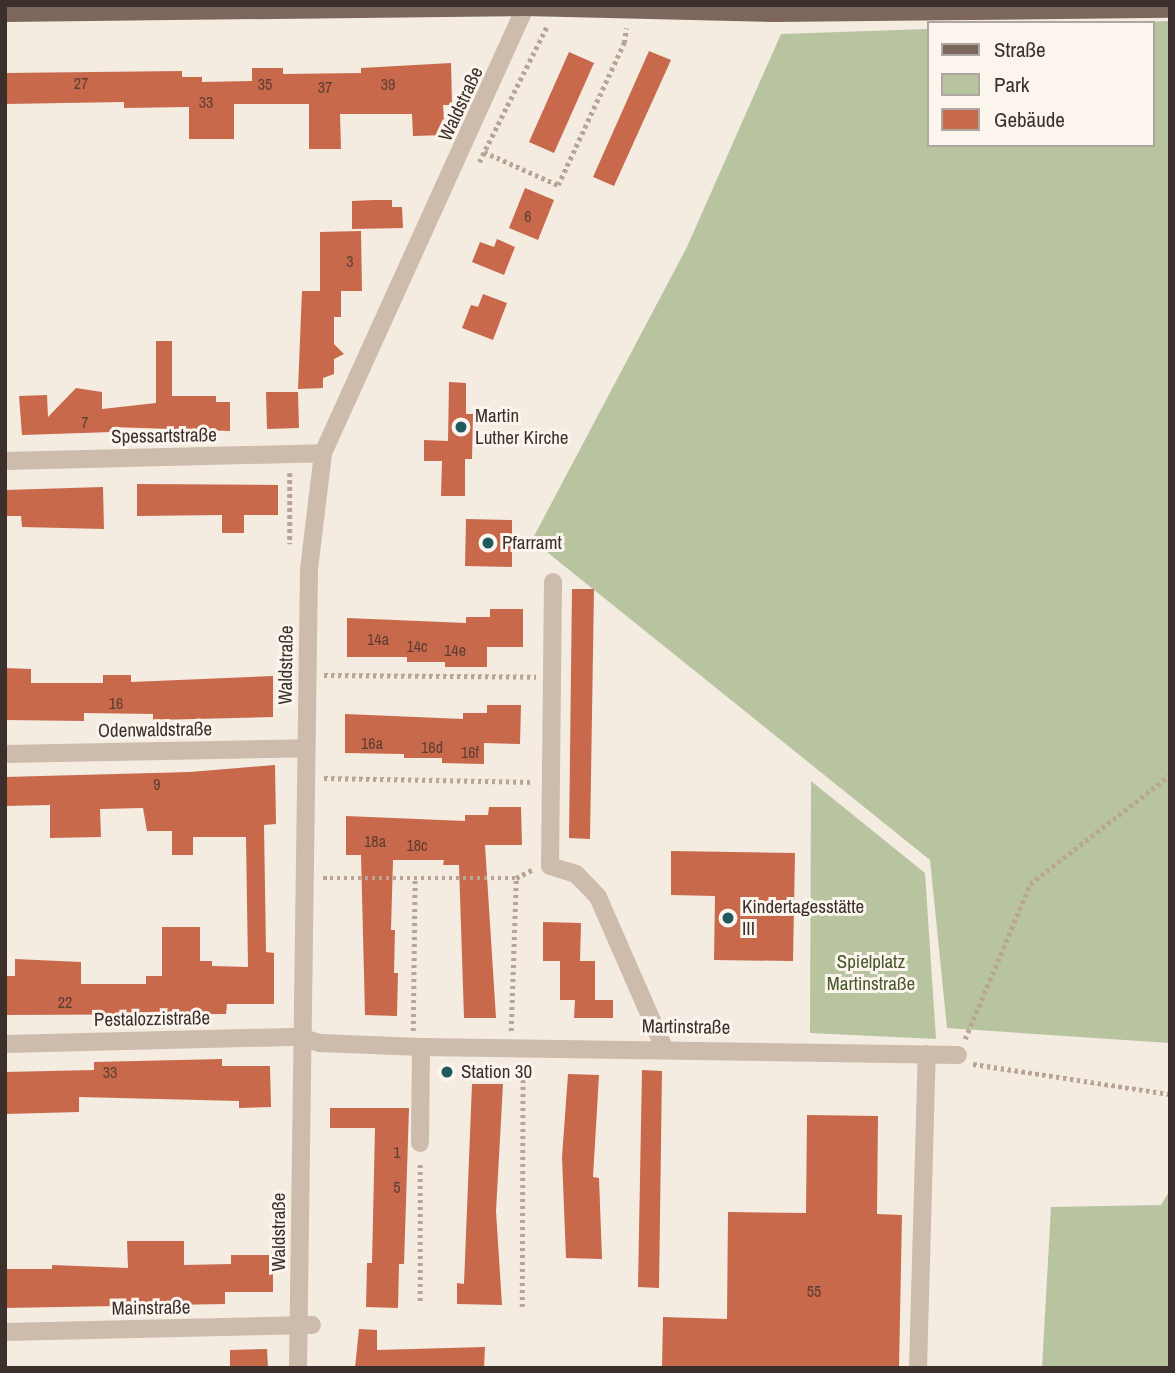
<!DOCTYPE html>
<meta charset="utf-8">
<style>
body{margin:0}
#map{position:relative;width:1175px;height:1373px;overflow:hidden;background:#f4ebe1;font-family:"Archivo Narrow",sans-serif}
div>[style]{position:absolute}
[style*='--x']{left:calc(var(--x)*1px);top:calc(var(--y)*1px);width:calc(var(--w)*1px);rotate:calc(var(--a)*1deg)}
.green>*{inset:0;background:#b8c4a0}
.building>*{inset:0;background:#c8694b}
.path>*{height:4.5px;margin-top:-2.25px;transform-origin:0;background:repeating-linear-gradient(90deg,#b9a596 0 3.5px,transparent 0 7px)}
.minor>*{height:18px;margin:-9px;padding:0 9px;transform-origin:9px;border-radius:9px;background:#cdbbac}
.major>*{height:18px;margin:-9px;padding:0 9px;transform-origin:9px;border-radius:9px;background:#7d675c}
.dots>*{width:19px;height:19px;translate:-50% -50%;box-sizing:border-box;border:4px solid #fbf5ee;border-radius:50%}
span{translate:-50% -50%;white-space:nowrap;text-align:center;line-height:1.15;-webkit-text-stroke:6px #fbf5ee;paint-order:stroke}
.number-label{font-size:16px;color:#5e3e33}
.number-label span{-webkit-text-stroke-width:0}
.street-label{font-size:19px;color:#3b302b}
.poi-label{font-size:19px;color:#3b302b}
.left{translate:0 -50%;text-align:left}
.park-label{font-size:19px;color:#4a5a2e}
.frame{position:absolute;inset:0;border:7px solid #3b302b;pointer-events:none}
.legend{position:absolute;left:927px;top:21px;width:228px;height:126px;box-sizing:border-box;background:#fbf5ee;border:2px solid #aea6a0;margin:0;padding:9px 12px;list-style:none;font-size:21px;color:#3b302b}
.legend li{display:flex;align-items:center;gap:14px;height:35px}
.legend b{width:35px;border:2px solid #aea6a0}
</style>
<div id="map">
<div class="green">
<div style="clip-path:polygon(1170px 21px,1170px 1043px,947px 1028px,930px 860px,532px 540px,687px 247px,781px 34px,928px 29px,928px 145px,1152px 145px,1152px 23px,1117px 23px)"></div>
<div style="clip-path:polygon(811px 781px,925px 873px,936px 1039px,810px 1033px)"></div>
<div style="clip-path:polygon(1170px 1190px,1170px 1368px,1042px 1368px,1051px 1207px,1161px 1205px)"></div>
</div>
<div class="building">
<div style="clip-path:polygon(649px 51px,671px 60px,614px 186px,593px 177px)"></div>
<div style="clip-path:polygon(569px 52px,594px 63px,554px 153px,529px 142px)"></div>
<div style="clip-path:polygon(451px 63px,452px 105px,443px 105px,445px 135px,413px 136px,412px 114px,340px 114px,341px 149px,309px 149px,309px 104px,234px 104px,234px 139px,189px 139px,189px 107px,124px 108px,124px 102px,5px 104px,5px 73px,182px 71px,182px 77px,202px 77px,202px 82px,252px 81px,252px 68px,283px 68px,283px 74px,361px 73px,361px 68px)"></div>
<div style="clip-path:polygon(525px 188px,554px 200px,538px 240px,509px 228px)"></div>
<div style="clip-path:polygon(374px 200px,392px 200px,392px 207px,402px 207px,403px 228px,352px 229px,352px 201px)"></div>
<div style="clip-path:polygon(361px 231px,362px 291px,341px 291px,341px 317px,334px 317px,334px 344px,344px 354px,334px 359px,334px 374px,323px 378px,323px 388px,298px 389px,302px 291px,320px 291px,320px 232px)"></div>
<div style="clip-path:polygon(497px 239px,515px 247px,504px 275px,472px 262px,480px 242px,494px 247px)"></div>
<div style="clip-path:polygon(483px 294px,507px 303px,493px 340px,462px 328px,471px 305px,478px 307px)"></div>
<div style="clip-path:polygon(156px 341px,172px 341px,172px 396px,216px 396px,216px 402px,230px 402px,230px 431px,112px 427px,112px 432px,22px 435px,19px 396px,47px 395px,48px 417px,76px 388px,102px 392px,102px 409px,156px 403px)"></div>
<div style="clip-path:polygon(449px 382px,466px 383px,466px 414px,473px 414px,472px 459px,465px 459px,465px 496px,441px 496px,442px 461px,424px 461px,424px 440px,448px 441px)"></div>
<div style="clip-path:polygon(266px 392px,298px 392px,299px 428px,267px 429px)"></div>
<div style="clip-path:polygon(137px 484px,278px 485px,278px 515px,244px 515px,244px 533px,222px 533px,222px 515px,137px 516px)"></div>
<div style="clip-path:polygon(103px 487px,104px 529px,22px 527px,21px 516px,5px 516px,5px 490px)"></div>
<div style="clip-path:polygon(466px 519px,512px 520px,512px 567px,465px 566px)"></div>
<div style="clip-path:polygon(572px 589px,594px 589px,590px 839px,569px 838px)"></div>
<div style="clip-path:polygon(490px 609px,523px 609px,523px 647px,487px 647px,487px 667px,445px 667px,445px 662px,407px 662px,407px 657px,347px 657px,347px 618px,466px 623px,466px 617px,490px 617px)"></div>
<div style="clip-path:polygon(5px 668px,31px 669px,31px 683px,103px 683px,103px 675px,131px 675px,131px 682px,273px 676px,273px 717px,153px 720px,153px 714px,84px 713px,84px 721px,6px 720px)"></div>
<div style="clip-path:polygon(487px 705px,521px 705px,520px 744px,484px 743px,484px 764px,442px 763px,442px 758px,404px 758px,404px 754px,345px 753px,345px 714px,463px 719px,463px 713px,487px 713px)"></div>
<div style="clip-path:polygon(275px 765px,276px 824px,264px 825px,266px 952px,274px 953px,274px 1004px,227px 1004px,226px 1014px,5px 1015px,5px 976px,15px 976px,15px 959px,81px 962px,81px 984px,146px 984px,146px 976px,162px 976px,162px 927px,200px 927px,200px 961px,212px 961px,212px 966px,248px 967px,246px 837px,193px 837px,193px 855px,172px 855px,172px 831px,147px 831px,143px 808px,100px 809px,101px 837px,50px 838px,50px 805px,5px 806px,5px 777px,190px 772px)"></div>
<div style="clip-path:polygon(489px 807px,521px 807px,522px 845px,485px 845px,496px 1018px,464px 1018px,459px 865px,443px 865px,444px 860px,393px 860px,391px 930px,395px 930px,394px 973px,398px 973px,397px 1016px,365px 1015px,361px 855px,346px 855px,346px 816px,465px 821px,465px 815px,488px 815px)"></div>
<div style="clip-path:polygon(671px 851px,795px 853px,793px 961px,714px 960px,715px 896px,671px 895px)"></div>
<div style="clip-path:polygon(543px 922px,581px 923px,580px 961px,595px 961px,595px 1000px,613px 1000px,613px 1018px,574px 1018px,575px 1000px,560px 1000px,560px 961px,543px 961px)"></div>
<div style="clip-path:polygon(222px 1059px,222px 1066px,270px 1066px,271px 1107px,239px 1108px,239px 1101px,79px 1097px,79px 1112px,5px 1114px,5px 1072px,94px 1070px,94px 1062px)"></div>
<div style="clip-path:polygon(642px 1070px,662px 1071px,659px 1288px,638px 1287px)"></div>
<div style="clip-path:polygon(568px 1074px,599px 1075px,593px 1177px,599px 1178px,602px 1259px,566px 1258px,562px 1157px)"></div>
<div style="clip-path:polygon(472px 1084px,503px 1084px,496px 1211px,502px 1305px,457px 1304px,457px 1283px,464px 1284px)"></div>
<div style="clip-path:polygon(330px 1108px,409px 1108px,404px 1264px,399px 1264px,398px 1308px,366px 1307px,367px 1263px,372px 1263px,375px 1128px,330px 1128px)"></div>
<div style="clip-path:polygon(807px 1115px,878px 1116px,877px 1214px,902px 1215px,899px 1368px,662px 1368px,663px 1317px,727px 1319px,728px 1212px,806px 1213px)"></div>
<div style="clip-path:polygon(127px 1241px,184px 1241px,184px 1265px,231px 1264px,231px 1255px,273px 1255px,273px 1292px,225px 1292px,225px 1304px,5px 1308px,5px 1269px,52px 1269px,52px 1265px,128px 1268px)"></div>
<div style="clip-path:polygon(359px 1329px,377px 1330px,377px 1350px,485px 1347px,484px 1368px,355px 1368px)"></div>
<div style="clip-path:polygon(267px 1349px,268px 1368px,230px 1368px,230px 1350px)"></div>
</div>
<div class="path">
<div style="--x:484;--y:152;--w:81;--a:24"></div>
<div style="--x:558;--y:185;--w:157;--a:-65.1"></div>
<div style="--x:624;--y:43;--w:15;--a:-82"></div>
<div style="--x:479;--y:162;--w:152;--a:-63.4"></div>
<div style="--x:290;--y:473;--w:71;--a:90"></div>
<div style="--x:324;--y:675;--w:212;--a:0.5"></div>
<div style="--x:324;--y:778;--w:209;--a:1.1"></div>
<div style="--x:323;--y:878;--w:193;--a:0"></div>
<div style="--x:516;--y:878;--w:18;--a:-27"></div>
<div style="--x:413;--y:1031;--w:154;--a:-89.3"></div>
<div style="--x:511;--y:1031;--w:153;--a:-88.1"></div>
<div style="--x:965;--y:1039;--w:168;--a:-67.2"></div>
<div style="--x:1030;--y:884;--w:177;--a:-37.9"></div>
<div style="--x:973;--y:1064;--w:199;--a:8.7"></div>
<div style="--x:420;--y:1301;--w:139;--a:-90"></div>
<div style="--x:522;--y:1307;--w:241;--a:-89.8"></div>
</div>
<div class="minor">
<div style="--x:5;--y:461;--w:318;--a:-1.4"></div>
<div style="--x:553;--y:582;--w:284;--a:90.6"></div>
<div style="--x:550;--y:866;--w:27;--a:17"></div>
<div style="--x:576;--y:874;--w:32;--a:46"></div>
<div style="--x:598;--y:897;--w:165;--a:66.4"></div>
<div style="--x:5;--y:754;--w:301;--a:-1.1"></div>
<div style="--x:5;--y:1044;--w:295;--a:-1.4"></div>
<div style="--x:300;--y:1037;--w:21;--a:17"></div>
<div style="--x:320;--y:1043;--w:101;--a:2.3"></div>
<div style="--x:421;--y:1047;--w:537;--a:0.85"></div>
<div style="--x:420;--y:1143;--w:96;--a:-89.4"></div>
<div style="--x:5;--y:1332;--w:307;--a:-1.3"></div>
<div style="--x:298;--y:1368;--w:799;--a:-89.21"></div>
<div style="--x:309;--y:569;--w:117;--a:-83.1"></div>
<div style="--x:323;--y:453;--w:492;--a:-65.6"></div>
<div style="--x:918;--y:1368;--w:314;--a:-88.4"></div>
</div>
<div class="major">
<div style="--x:5;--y:13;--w:520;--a:-0.66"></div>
<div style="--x:525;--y:7;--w:249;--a:1.4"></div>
<div style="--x:774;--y:13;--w:396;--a:-0.6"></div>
</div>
<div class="dots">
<div style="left:461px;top:427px;background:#1f5a5e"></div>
<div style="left:488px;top:543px;background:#1f5a5e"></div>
<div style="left:728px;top:918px;background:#1f5a5e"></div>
<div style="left:447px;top:1072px;background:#1f5a5e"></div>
</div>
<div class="number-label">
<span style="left:81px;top:83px">27</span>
<span style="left:265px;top:84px">35</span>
<span style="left:388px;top:84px">39</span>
<span style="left:325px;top:87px">37</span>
<span style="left:206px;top:102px">33</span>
<span style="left:528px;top:216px">6</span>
<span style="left:350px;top:261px">3</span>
<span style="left:85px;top:422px">7</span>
<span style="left:378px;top:639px">14a</span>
<span style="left:417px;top:646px">14c</span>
<span style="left:455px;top:650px">14e</span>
<span style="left:116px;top:703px">16</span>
<span style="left:372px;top:743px">16a</span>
<span style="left:432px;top:747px">16d</span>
<span style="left:470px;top:752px">16f</span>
<span style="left:157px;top:784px">9</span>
<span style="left:375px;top:841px">18a</span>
<span style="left:417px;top:845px">18c</span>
<span style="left:65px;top:1002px">22</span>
<span style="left:110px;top:1072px">33</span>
<span style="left:397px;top:1152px">1</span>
<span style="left:397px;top:1187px">5</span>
<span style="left:814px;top:1291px">55</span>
</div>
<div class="street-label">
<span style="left:461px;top:104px;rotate:-65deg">Waldstraße</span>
<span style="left:164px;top:436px;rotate:-1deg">Spessartstraße</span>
<span style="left:286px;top:665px;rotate:-89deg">Waldstraße</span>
<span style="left:155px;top:730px;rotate:-1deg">Odenwaldstraße</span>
<span style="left:152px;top:1019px;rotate:-1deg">Pestalozzistraße</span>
<span style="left:686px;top:1027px;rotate:1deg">Martinstraße</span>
<span style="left:279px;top:1232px;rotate:-90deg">Waldstraße</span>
<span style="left:151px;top:1308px;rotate:-1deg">Mainstraße</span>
</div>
<div class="poi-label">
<span class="left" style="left:475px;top:427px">Martin<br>Luther Kirche</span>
<span class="left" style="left:502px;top:543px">Pfarramt</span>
<span class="left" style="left:742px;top:918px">Kindertagesstätte<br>III</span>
<span class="left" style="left:461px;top:1072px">Station 30</span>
</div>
<div class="park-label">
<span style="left:871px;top:973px">Spielplatz<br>Martinstraße</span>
</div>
<div class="frame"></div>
<ul class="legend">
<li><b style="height:9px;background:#7d675c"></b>Straße</li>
<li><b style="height:19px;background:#b8c4a0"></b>Park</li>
<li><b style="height:19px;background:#c8694b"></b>Gebäude</li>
</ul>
</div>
